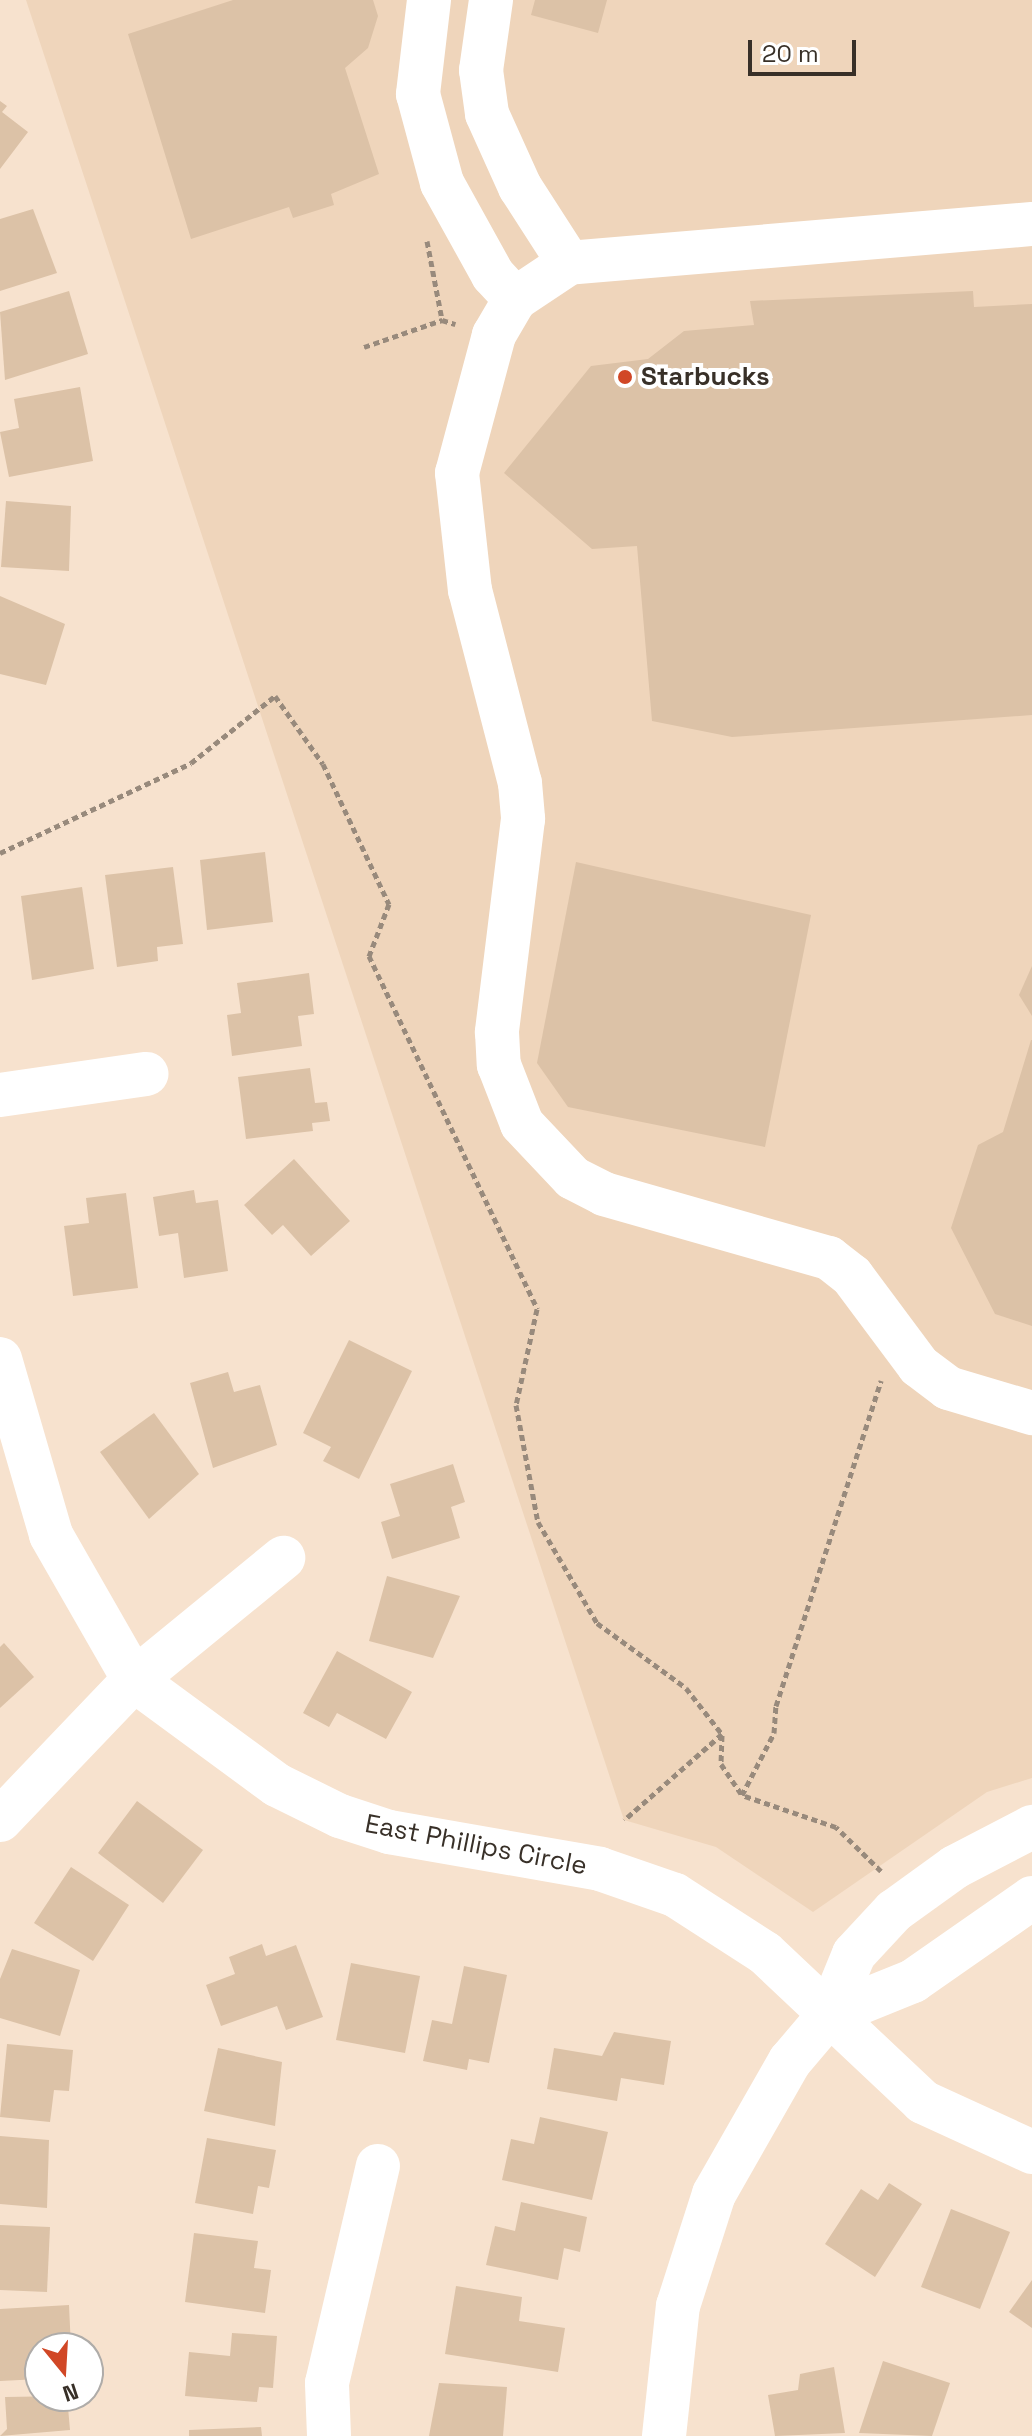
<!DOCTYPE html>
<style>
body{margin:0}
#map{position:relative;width:1032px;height:2436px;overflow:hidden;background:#f7e2ce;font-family:"Space Grotesk",sans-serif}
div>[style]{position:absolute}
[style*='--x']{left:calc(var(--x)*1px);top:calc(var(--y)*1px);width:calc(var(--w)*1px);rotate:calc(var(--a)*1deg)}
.built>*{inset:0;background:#efd5bb}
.building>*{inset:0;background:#dcc2a7}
.path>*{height:5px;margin-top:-2.5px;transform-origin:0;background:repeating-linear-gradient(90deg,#988a7c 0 6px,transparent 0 10px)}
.minor>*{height:44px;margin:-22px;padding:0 22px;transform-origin:22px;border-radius:22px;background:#fff}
.dots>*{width:22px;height:22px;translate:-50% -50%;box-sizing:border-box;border:4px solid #fff;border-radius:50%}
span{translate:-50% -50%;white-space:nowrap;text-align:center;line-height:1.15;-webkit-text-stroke:8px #fff;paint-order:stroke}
.poi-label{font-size:26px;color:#383028;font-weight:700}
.left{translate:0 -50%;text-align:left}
.street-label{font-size:26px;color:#383028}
.north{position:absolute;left:24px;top:2332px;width:80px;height:80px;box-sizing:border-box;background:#fff;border:2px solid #afaca9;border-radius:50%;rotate:162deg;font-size:22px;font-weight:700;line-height:32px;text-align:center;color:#383028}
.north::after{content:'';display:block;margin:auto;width:28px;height:36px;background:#d14726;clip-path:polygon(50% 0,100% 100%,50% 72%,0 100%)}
.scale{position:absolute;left:748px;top:40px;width:108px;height:36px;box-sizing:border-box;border:4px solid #383028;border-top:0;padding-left:10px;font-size:24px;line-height:28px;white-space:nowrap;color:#383028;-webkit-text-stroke:6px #fff;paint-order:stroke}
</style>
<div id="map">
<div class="built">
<div style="clip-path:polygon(26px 0,1032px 0,1032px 1778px,987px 1792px,813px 1912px,716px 1847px,624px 1820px)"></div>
</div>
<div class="building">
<div style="clip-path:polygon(233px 0,373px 0,378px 16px,368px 48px,345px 68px,379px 174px,331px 194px,334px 205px,293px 218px,289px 207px,191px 239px,128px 34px)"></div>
<div style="clip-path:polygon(535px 0,607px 0,598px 33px,531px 15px)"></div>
<div style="clip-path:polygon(0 101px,7px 106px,2px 112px,28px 132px,0 169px)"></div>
<div style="clip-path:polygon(33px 209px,57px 273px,0 291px,0 219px)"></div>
<div style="clip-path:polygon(69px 291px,88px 354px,5px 380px,0 312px)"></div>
<div style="clip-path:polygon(973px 291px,974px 307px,1032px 304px,1032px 715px,732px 737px,652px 721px,637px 546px,592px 549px,504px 473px,591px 366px,648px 359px,684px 331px,754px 325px,750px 301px)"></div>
<div style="clip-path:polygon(80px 387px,93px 461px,9px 477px,0 432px,19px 428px,14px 399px)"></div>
<div style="clip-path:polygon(6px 501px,71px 506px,69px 571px,1px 567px)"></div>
<div style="clip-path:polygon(0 596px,65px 624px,46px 685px,0 674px)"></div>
<div style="clip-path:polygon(265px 852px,273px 922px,207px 930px,200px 860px)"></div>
<div style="clip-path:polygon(576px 862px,811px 915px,765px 1147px,568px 1107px,537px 1063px)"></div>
<div style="clip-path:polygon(173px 867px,183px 944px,157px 947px,158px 961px,117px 967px,105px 875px)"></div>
<div style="clip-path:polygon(82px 887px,94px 969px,32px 980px,21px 896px)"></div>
<div style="clip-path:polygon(1032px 966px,1032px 1016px,1019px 995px)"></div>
<div style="clip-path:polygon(309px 973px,314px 1014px,298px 1016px,302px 1046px,232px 1056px,227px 1015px,241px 1013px,237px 983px)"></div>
<div style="clip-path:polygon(1031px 1040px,1032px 1040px,1032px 1326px,995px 1314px,951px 1228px,978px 1145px,1003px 1132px)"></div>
<div style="clip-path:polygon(310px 1068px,315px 1103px,327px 1102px,330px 1121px,312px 1123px,313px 1131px,246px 1139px,238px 1077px)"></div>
<div style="clip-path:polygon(294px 1159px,350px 1221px,311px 1256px,283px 1225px,272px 1235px,244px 1205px)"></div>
<div style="clip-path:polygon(194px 1190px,196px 1203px,218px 1200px,228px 1271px,184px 1278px,178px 1233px,159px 1236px,153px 1197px)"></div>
<div style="clip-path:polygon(126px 1193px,138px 1288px,73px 1296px,64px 1226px,89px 1223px,86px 1198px)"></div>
<div style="clip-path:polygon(349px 1340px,412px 1371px,359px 1479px,323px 1461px,331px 1447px,303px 1433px)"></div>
<div style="clip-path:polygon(228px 1372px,234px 1392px,260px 1385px,277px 1445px,213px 1468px,190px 1383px)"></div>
<div style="clip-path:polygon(154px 1413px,199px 1474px,149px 1519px,100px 1452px)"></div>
<div style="clip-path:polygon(453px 1464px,465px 1502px,451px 1507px,460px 1538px,392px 1559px,381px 1522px,400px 1516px,390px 1484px)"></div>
<div style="clip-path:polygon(387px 1576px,460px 1596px,433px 1658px,369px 1641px)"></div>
<div style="clip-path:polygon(4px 1643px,34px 1677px,0 1708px,0 1647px)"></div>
<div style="clip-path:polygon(337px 1651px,412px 1692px,386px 1739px,337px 1713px,329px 1727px,303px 1713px)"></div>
<div style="clip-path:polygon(137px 1801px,203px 1850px,163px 1903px,98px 1853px)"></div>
<div style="clip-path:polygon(71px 1867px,129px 1905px,93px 1961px,34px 1923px)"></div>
<div style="clip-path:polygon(262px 1944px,266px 1956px,296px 1945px,323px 2017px,286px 2030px,277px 2006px,221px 2026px,206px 1985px,235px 1974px,229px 1957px)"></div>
<div style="clip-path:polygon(12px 1949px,80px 1970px,60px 2036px,0 2018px,0 1979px)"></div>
<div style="clip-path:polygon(351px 1963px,420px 1976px,405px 2053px,336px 2040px)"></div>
<div style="clip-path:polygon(464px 1966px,507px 1975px,489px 2063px,469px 2059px,467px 2070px,423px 2061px,432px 2020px,452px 2024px)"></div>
<div style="clip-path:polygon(614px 2032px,671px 2041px,664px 2085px,621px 2078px,617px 2101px,547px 2089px,554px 2048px,602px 2056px)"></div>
<div style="clip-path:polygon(7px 2044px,73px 2050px,69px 2091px,54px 2090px,50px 2122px,0 2117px)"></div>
<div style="clip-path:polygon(218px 2048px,282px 2062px,275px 2126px,204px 2111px)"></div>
<div style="clip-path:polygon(540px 2117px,608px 2132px,592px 2200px,502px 2180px,511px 2139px,534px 2144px)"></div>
<div style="clip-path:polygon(0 2136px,49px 2140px,47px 2208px,0 2204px)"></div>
<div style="clip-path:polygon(207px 2138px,276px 2150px,269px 2188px,258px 2186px,253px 2214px,195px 2203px)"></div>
<div style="clip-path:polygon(889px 2183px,922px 2204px,875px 2277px,825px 2244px,861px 2189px,878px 2200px)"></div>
<div style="clip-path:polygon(521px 2202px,587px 2217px,580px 2252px,564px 2248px,558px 2280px,486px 2265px,495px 2226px,515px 2231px)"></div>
<div style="clip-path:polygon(951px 2209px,1010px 2232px,980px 2309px,921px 2287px)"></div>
<div style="clip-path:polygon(0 2225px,50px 2227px,47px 2292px,0 2290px)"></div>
<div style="clip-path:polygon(194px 2233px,258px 2241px,254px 2268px,271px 2270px,265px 2313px,185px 2302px)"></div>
<div style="clip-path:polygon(1032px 2280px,1032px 2328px,1009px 2312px)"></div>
<div style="clip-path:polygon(456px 2286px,522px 2297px,519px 2321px,565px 2328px,558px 2372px,445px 2354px)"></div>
<div style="clip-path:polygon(69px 2305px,71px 2348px,40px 2348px,40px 2379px,0 2381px,0 2309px)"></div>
<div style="clip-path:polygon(232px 2333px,277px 2336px,273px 2388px,259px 2387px,257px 2402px,185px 2396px,189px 2352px,230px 2356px)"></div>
<div style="clip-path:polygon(883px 2361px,950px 2383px,932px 2436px,859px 2433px)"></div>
<div style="clip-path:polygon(834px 2367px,845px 2433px,775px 2436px,768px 2395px,798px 2390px,800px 2374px)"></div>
<div style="clip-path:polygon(439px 2383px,507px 2387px,503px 2436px,429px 2436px)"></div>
<div style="clip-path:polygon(67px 2396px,70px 2430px,0 2436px,7px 2429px,5px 2397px)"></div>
<div style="clip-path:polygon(261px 2427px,262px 2436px,189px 2436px,189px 2430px)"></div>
</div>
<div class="path">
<div style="--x:427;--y:241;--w:80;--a:79.2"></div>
<div style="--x:442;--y:320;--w:14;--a:17"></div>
<div style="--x:364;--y:347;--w:83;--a:-19.1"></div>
<div style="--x:0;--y:853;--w:211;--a:-25.2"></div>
<div style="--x:191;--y:763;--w:107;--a:-38.6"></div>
<div style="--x:275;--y:696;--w:83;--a:54.8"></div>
<div style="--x:323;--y:764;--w:155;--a:64.8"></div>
<div style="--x:389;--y:904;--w:56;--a:111"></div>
<div style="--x:369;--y:956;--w:391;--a:64.5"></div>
<div style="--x:537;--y:1309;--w:98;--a:102.3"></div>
<div style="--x:516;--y:1405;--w:119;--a:79.4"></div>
<div style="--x:538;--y:1522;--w:117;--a:59.7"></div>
<div style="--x:597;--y:1623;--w:110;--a:36.1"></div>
<div style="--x:686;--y:1688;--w:58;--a:52"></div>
<div style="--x:722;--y:1734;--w:130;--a:138.7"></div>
<div style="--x:722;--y:1735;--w:29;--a:92"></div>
<div style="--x:721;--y:1764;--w:37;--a:56"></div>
<div style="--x:881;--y:1871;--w:63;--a:-135.6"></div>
<div style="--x:836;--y:1827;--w:99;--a:-161.2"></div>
<div style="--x:742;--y:1795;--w:70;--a:-62.7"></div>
<div style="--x:774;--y:1733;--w:27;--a:-86"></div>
<div style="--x:776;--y:1706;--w:342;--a:-72.1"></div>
</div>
<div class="minor">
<div style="--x:429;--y:0;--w:95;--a:96.7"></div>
<div style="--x:418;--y:94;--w:92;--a:74.9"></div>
<div style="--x:442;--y:183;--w:105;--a:61"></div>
<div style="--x:493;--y:275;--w:33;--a:47"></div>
<div style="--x:491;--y:0;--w:71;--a:98.1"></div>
<div style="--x:481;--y:70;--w:44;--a:82.2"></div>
<div style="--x:487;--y:114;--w:80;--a:65.7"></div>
<div style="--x:520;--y:187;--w:90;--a:57.2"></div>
<div style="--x:1032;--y:224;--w:465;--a:175.2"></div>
<div style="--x:569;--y:263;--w:65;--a:146.3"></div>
<div style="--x:515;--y:299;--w:42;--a:120.3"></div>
<div style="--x:494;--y:335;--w:143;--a:105"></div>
<div style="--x:457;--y:473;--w:118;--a:83.7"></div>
<div style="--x:470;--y:590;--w:199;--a:75.5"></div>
<div style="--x:520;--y:783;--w:36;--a:85"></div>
<div style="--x:523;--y:819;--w:215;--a:97"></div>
<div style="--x:497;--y:1032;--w:33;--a:87"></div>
<div style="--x:499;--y:1065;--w:63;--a:68.7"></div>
<div style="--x:522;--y:1124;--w:74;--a:46.6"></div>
<div style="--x:573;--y:1178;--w:35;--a:27"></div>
<div style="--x:604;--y:1194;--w:234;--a:15.9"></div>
<div style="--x:829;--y:1258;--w:29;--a:38"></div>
<div style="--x:852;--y:1276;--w:112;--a:53.3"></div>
<div style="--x:919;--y:1366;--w:36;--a:37"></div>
<div style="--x:948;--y:1388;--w:88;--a:16.6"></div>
<div style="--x:0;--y:1095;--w:148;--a:-8.2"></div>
<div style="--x:0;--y:1359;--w:183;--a:73.8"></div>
<div style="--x:51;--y:1535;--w:167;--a:60.2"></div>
<div style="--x:134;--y:1680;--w:177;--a:36.3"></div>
<div style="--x:277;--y:1785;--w:70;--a:26.2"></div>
<div style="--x:340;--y:1816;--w:52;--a:18.1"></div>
<div style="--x:389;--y:1832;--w:214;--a:9.9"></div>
<div style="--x:600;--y:1869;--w:79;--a:19.1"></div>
<div style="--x:675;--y:1895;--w:107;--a:32.8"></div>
<div style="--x:765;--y:1953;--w:217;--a:43.3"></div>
<div style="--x:923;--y:2102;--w:120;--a:24.6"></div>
<div style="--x:0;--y:1820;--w:194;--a:-46.3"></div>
<div style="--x:134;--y:1680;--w:193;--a:-39.3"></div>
<div style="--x:829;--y:2015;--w:91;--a:-22"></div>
<div style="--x:913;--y:1981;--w:145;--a:-34.9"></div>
<div style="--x:329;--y:2436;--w:53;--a:-92.2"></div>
<div style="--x:327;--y:2383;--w:223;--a:-76.8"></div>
<div style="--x:664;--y:2436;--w:131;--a:-83.9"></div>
<div style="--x:678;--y:2306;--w:118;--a:-72.2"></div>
<div style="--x:714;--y:2194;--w:153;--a:-60.3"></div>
<div style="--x:790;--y:2061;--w:60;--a:-49.7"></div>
<div style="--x:829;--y:2015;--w:66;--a:-67.7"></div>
<div style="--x:854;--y:1954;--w:59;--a:-47.1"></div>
<div style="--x:894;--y:1911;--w:75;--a:-35.8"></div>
<div style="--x:955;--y:1867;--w:87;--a:-27.5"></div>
</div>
<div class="dots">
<div style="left:625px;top:377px;background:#d14726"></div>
</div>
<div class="poi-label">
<span class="left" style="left:641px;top:377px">Starbucks</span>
</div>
<div class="street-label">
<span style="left:476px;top:1845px;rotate:11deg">East Phillips Circle</span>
</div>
<div class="north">N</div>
<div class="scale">20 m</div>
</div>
